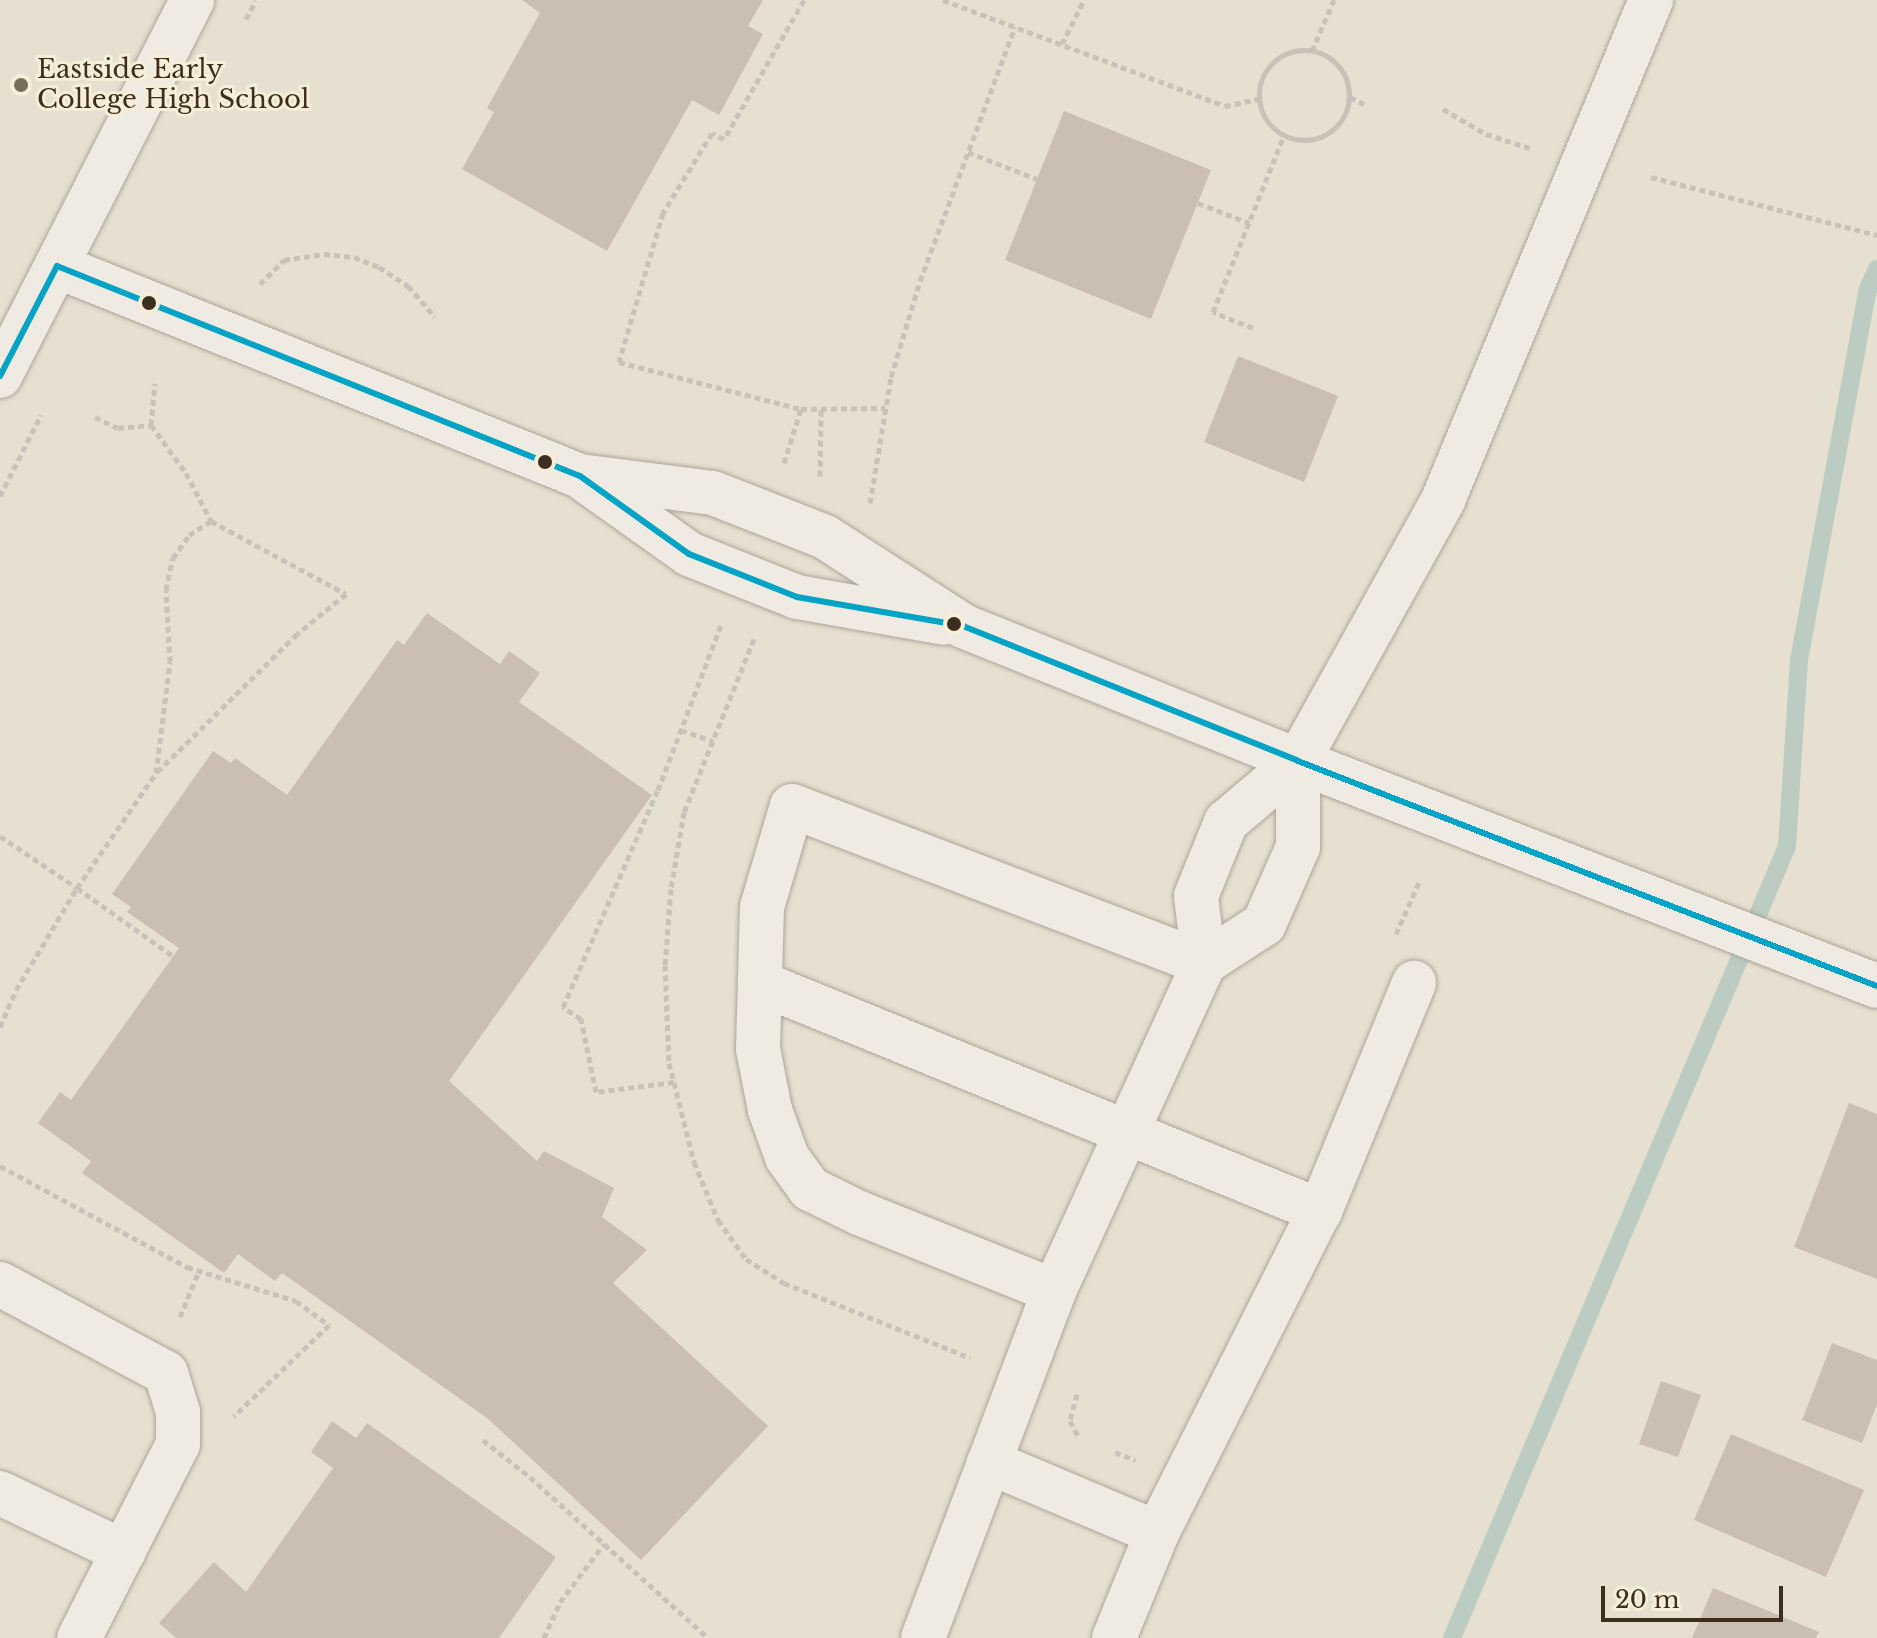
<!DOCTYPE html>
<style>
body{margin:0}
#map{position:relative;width:1877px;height:1638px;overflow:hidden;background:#e7e0d1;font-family:"Libre Baskerville",serif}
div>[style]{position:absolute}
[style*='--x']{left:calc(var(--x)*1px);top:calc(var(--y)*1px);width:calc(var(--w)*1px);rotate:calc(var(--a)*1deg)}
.stream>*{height:18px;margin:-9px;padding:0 9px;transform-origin:9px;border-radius:9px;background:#bcccc2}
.building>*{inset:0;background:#cbbfb2}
.path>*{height:5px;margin-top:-2.5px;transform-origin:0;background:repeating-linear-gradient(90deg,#c8c2b9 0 6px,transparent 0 10px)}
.path>.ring{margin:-2.5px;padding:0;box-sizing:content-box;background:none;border:5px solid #c8c2b9;border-radius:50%}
.roads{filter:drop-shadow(0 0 2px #ada599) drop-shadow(0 0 2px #ada599)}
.minor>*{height:44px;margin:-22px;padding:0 22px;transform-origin:22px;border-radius:22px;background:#efebe3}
.bus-1>*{height:6px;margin:-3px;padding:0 3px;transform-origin:3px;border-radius:3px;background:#03a3c5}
.dots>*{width:22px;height:22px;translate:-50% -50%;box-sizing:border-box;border:4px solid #f7eed8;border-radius:50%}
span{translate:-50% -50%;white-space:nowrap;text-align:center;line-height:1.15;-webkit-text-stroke:6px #f7eed8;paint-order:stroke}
.poi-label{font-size:26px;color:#3d2e20}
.left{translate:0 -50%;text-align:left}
.scale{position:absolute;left:1601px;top:1586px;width:182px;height:36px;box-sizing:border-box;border:4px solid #3d2e20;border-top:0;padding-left:10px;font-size:24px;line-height:28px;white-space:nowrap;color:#3d2e20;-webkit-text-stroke:6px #f7eed8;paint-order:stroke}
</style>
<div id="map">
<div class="stream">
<div style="--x:1452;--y:1638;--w:860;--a:-67.07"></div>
<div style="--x:1787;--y:846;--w:186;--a:-86.3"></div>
<div style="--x:1799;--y:660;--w:377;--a:-79.5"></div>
<div style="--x:1868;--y:289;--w:22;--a:-66"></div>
</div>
<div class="building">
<div style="clip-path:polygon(522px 0,763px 0,748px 26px,763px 34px,719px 115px,692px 100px,607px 251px,462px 169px,494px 112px,487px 108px,540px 13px)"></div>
<div style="clip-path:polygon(1064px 111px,1211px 170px,1151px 319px,1005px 260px)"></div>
<div style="clip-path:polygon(1238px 356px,1338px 396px,1304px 482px,1204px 442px)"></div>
<div style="clip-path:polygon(427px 613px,500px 664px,509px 651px,540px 673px,519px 702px,652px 795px,449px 1081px,537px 1161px,544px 1151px,614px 1188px,602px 1217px,647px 1250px,613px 1283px,768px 1426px,641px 1560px,487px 1418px,282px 1273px,275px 1281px,238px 1254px,224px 1273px,82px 1173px,91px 1161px,38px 1123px,60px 1092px,71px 1100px,179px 948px,127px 912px,131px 907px,112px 894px,213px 751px,231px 763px,235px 758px,287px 795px,397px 640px,404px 645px)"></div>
<div style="clip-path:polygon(1849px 1103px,1877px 1114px,1877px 1279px,1794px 1247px)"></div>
<div style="clip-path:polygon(1832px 1343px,1877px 1360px,1877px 1404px,1862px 1443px,1802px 1420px)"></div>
<div style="clip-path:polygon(1661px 1381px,1701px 1395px,1678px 1457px,1639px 1444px)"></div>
<div style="clip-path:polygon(332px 1421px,356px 1438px,367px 1423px,556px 1557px,499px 1638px,176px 1638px,159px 1623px,214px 1562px,246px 1592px,333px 1468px,311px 1452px)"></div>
<div style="clip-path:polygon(1731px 1434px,1864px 1490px,1826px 1577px,1694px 1520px)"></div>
<div style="clip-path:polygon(1713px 1588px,1819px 1632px,1816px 1638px,1692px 1638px)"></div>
</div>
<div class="path">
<div style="--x:804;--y:0;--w:160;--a:119.9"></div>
<div style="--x:724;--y:139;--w:13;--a:-153"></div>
<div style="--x:712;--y:133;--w:94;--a:121.5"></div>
<div style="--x:663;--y:213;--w:155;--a:106.5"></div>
<div style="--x:619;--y:362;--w:188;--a:14.5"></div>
<div style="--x:801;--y:409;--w:84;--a:-0.7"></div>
<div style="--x:943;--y:0;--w:301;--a:20.6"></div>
<div style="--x:1225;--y:106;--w:35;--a:-12"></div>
<div style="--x:246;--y:19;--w:21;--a:-62"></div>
<div style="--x:1062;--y:44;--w:49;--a:-63.4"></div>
<div class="ring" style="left:1259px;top:50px;width:85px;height:85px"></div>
<div style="--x:1312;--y:51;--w:56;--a:-66.7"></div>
<div style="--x:1350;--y:97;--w:16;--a:27"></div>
<div style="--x:1443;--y:109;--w:50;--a:30.2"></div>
<div style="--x:1486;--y:134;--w:46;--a:17.7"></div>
<div style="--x:968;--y:152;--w:74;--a:21.4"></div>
<div style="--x:1651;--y:177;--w:233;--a:14.4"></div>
<div style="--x:1198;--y:203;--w:55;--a:21.4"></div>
<div style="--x:260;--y:284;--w:34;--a:-45"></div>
<div style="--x:284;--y:260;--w:40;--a:-8.5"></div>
<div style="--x:324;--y:254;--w:30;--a:6"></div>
<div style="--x:354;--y:257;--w:27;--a:22"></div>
<div style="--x:379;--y:267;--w:35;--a:33"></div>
<div style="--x:408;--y:286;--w:41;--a:48.9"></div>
<div style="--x:1253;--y:328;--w:43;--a:-158.2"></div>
<div style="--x:1213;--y:312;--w:191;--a:-68.1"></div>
<div style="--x:95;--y:417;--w:25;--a:26"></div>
<div style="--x:118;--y:428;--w:33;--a:-5"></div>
<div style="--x:151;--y:425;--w:42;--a:-84.6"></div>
<div style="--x:151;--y:425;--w:59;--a:53.9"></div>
<div style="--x:186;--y:473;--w:54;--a:62.5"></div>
<div style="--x:784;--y:463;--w:57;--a:-72.5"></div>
<div style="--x:820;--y:476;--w:67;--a:-89.1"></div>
<div style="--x:0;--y:496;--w:91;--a:-63.2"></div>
<div style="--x:870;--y:503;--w:128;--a:-80.5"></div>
<div style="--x:891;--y:377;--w:100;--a:-73.2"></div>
<div style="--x:920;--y:281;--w:271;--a:-69.5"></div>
<div style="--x:754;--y:639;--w:187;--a:112"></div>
<div style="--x:684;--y:812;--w:78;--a:99.6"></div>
<div style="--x:671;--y:889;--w:76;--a:94.5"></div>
<div style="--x:665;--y:965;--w:98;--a:87.7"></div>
<div style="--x:669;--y:1063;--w:102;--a:75.8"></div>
<div style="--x:694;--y:1162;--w:63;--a:67.5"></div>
<div style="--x:718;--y:1220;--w:48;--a:54.3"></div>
<div style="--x:746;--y:1259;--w:45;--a:32.3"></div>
<div style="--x:784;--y:1283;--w:201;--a:21.9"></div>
<div style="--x:681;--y:730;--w:34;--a:19"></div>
<div style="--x:0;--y:836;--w:93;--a:34"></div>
<div style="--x:77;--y:888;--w:140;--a:-55.5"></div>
<div style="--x:156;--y:773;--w:112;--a:-82.8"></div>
<div style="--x:170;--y:662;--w:72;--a:-93.2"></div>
<div style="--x:166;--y:590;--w:33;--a:-78"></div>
<div style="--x:173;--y:558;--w:28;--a:-55"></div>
<div style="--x:189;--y:535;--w:26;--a:-32"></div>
<div style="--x:211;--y:521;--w:153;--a:28.4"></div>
<div style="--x:346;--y:594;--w:63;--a:140.8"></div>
<div style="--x:297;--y:634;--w:198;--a:135.4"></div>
<div style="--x:1396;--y:934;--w:59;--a:-66"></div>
<div style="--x:0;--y:1027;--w:40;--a:-66.6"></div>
<div style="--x:16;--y:990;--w:119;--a:-59.1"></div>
<div style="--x:77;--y:888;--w:118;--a:35.3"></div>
<div style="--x:674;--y:1082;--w:79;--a:172.7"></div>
<div style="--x:596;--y:1092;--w:75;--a:-101.6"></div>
<div style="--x:581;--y:1019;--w:22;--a:-146"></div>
<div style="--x:563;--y:1007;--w:237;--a:-66.4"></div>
<div style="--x:658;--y:790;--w:177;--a:-69.1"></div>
<div style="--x:0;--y:1166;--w:213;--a:28.4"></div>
<div style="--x:187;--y:1267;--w:114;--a:17.3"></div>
<div style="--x:296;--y:1301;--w:41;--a:36"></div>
<div style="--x:329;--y:1325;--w:132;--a:136.2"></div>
<div style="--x:180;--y:1317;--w:50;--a:-67.6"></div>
<div style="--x:1077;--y:1394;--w:28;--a:105"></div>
<div style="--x:1070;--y:1421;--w:19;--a:62"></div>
<div style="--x:483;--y:1440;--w:60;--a:38.2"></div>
<div style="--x:530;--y:1477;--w:240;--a:42.1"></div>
<div style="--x:1115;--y:1452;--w:22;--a:22"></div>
<div style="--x:544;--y:1638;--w:39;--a:-66"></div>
<div style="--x:560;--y:1602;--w:73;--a:-52.8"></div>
</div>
<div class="roads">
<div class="minor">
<div style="--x:57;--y:266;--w:564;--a:21.88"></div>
<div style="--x:580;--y:476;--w:134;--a:7.3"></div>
<div style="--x:713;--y:493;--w:120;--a:21.4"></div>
<div style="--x:825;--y:537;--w:164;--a:32.8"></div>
<div style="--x:963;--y:626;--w:361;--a:21.9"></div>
<div style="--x:1298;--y:761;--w:621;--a:21.24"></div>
<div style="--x:0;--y:376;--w:422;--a:-62.9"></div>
<div style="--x:584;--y:479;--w:129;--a:35.5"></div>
<div style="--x:689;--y:554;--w:116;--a:21.7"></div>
<div style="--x:797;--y:597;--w:149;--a:10"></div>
<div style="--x:1204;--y:963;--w:72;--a:-33"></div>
<div style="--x:1264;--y:924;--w:84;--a:-66.2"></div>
<div style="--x:1298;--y:847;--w:86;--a:-90"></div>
<div style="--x:760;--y:983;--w:605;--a:22.15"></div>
<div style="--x:0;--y:1284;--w:188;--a:28.2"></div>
<div style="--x:166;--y:1373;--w:41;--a:72.9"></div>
<div style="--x:178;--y:1412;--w:32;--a:90"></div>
<div style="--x:178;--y:1444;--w:218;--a:117"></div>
<div style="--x:1054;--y:1291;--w:210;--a:-158.2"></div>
<div style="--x:859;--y:1213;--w:55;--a:-153.9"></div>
<div style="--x:810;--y:1189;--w:39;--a:-126"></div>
<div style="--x:787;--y:1157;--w:50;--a:-109.9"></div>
<div style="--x:770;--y:1110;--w:62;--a:-101.1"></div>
<div style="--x:758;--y:1049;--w:142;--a:-88.4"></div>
<div style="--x:762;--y:907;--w:105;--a:-73.5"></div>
<div style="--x:792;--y:806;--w:441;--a:20.9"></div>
<div style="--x:989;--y:1462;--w:182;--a:22.9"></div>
<div style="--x:0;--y:1493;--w:137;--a:25.4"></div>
<div style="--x:923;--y:1638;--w:371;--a:-69.3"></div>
<div style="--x:1054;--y:1291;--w:361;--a:-65.4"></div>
<div style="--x:1204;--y:963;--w:67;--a:-96.8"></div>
<div style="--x:1196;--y:896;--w:80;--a:-67.9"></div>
<div style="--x:1226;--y:822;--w:94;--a:-40.3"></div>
<div style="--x:1298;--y:761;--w:299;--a:-60.9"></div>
<div style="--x:1443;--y:500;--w:542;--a:-67.41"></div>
<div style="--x:1114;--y:1638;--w:113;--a:-67.7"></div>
<div style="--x:1157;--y:1533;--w:361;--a:-63.2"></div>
<div style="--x:1320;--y:1211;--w:247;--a:-67.6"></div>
</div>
</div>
<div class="bus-1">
<div style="--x:57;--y:266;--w:564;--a:21.88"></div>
<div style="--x:580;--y:476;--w:134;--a:35.6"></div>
<div style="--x:689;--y:554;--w:116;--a:21.7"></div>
<div style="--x:797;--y:597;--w:169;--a:9.9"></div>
<div style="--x:963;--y:626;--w:361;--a:21.9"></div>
<div style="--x:1298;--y:761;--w:621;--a:21.24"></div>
<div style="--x:0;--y:376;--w:124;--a:-62.6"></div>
</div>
<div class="dots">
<div style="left:21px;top:85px;background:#786c5e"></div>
<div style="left:149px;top:303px;background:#3d2e20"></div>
<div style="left:545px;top:462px;background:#3d2e20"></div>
<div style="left:954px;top:624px;background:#3d2e20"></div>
</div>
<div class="poi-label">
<span class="left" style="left:37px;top:85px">Eastside Early<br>College High School</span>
</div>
<div class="scale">20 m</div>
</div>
